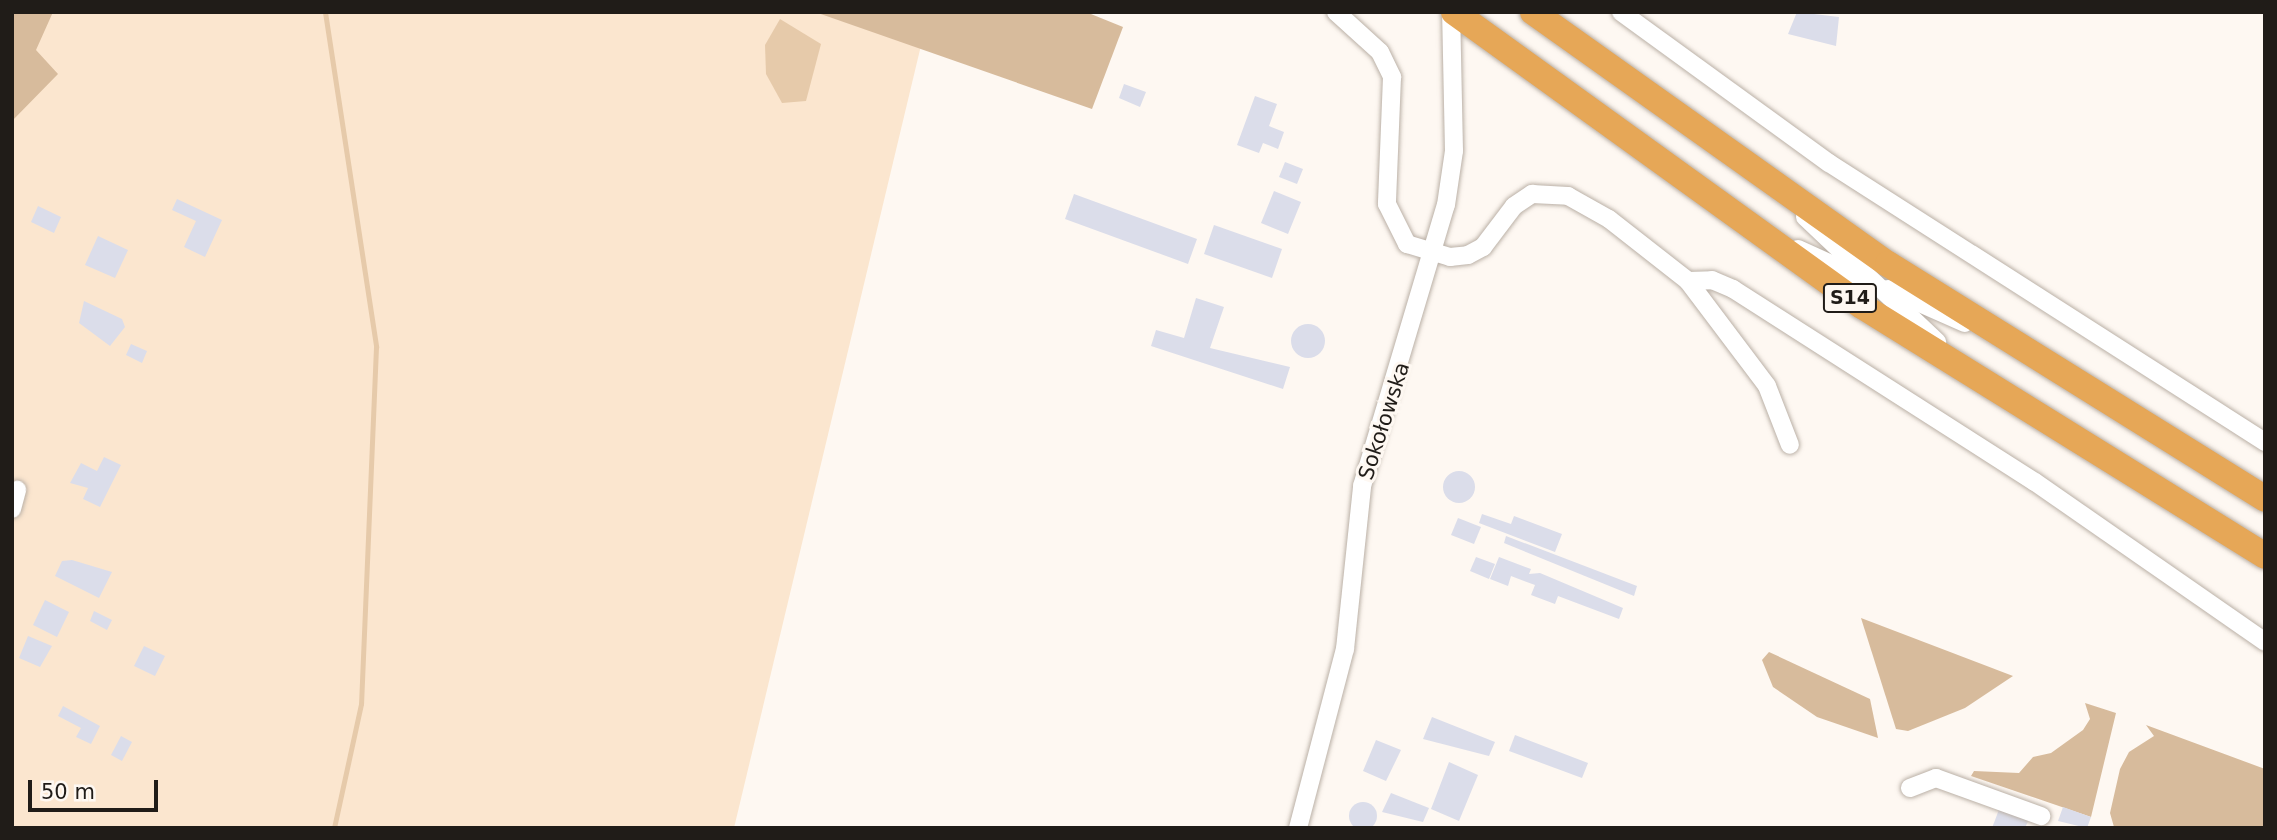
<!DOCTYPE html>
<meta charset="utf-8">
<style>
body{margin:0}
#map{position:relative;width:2277px;height:840px;overflow:hidden;background:#fef8f2;font-family:"DejaVu Sans",sans-serif}
div>[style]{position:absolute}
[style*='--x']{left:calc(var(--x)*1px);top:calc(var(--y)*1px);width:calc(var(--w)*1px);rotate:calc(var(--a)*1deg)}
.green>*{inset:0;background:#fbe6cf}
.forest>*{inset:0;background:#d7bb9c}
.water>*{inset:0;background:#e6caaa}
.stream>*{height:5px;margin:-2.5px;padding:0 2.5px;transform-origin:2.5px;border-radius:2.5px;background:#e6caaa}
.building>*{inset:0;background:#dbddea}
.round{border-radius:50%}
.roads{filter:drop-shadow(0 0 2px #bab0a6) drop-shadow(0 0 2px #bab0a6)}
.minor>*{height:18px;margin:-9px;padding:0 9px;transform-origin:9px;border-radius:9px;background:#fff}
.highway>*{height:26px;margin:-13px;padding:0 13px;transform-origin:13px;border-radius:13px;background:#e6a757}
span{translate:-50% -50%;white-space:nowrap;text-align:center;line-height:1.15;-webkit-text-stroke:6px #fef8f2;paint-order:stroke}
.shield-label span{padding:2px 5px;background:#fef8f2;border:2px solid;border-radius:5px;-webkit-text-stroke-width:0}
.shield-label{font-size:19px;color:#201c18;font-weight:700}
.street-label{font-size:21px;color:#201c18}
.frame{position:absolute;inset:0;border:14px solid #201c18;pointer-events:none}
.scale{position:absolute;left:28px;top:780px;width:130px;height:32px;box-sizing:border-box;border:4px solid #201c18;border-top:0;padding-left:9px;font-size:21px;line-height:24px;white-space:nowrap;color:#201c18;-webkit-text-stroke:5px #fef8f2;paint-order:stroke}
</style>
<div id="map">
<div class="green">
<div style="clip-path:polygon(12px 12px,929px 12px,734px 828px,12px 828px)"></div>
</div>
<div class="forest">
<div style="clip-path:polygon(12px 12px,53px 12px,36px 50px,58px 74px,12px 121px)"></div>
<div style="clip-path:polygon(815px 12px,1086px 12px,1123px 27px,1092px 109px)"></div>
<div style="clip-path:polygon(1861px 618px,2013px 676px,1965px 708px,1908px 731px,1896px 729px)"></div>
<div style="clip-path:polygon(1769px 652px,1870px 699px,1878px 738px,1817px 717px,1773px 687px,1762px 660px)"></div>
<div style="clip-path:polygon(2085px 703px,2116px 713px,2091px 817px,1971px 776px,1974px 771px,2019px 773px,2033px 757px,2051px 753px,2083px 730px,2090px 719px)"></div>
<div style="clip-path:polygon(2146px 725px,2265px 769px,2265px 828px,2114px 827px,2110px 813px,2120px 769px,2129px 752px,2154px 736px)"></div>
</div>
<div class="water">
<div style="clip-path:polygon(780px 19px,821px 44px,806px 101px,782px 103px,766px 74px,765px 45px)"></div>
</div>
<div class="stream">
<div style="--x:325;--y:12;--w:339;--a:81.3"></div>
<div style="--x:376;--y:347;--w:357;--a:92.4"></div>
<div style="--x:361;--y:704;--w:127;--a:102.3"></div>
</div>
<div class="building">
<div style="clip-path:polygon(1797px 12px,1839px 17px,1836px 46px,1788px 34px)"></div>
<div style="clip-path:polygon(1124px 84px,1146px 92px,1140px 107px,1119px 98px)"></div>
<div style="clip-path:polygon(1255px 96px,1277px 104px,1269px 126px,1284px 132px,1278px 149px,1263px 143px,1259px 153px,1237px 145px)"></div>
<div style="clip-path:polygon(1285px 162px,1303px 169px,1297px 184px,1279px 177px)"></div>
<div style="clip-path:polygon(1274px 191px,1301px 202px,1288px 234px,1261px 223px)"></div>
<div style="clip-path:polygon(1074px 194px,1197px 239px,1188px 264px,1065px 219px)"></div>
<div style="clip-path:polygon(177px 199px,222px 220px,205px 257px,184px 247px,196px 221px,172px 210px)"></div>
<div style="clip-path:polygon(38px 206px,61px 217px,54px 233px,31px 222px)"></div>
<div style="clip-path:polygon(1214px 225px,1282px 249px,1272px 278px,1204px 254px)"></div>
<div style="clip-path:polygon(98px 236px,128px 250px,115px 278px,85px 265px)"></div>
<div style="clip-path:polygon(1196px 298px,1224px 307px,1210px 348px,1290px 367px,1283px 389px,1151px 346px,1156px 330px,1184px 338px)"></div>
<div style="clip-path:polygon(84px 301px,122px 319px,125px 327px,110px 346px,79px 323px)"></div>
<div class="round" style="left:1291px;top:324px;width:34px;height:34px"></div>
<div style="clip-path:polygon(131px 344px,147px 351px,142px 363px,126px 355px)"></div>
<div style="clip-path:polygon(104px 457px,121px 465px,100px 507px,83px 499px,88px 488px,70px 483px,81px 463px,97px 471px)"></div>
<div class="round" style="left:1443px;top:471px;width:32px;height:32px"></div>
<div style="clip-path:polygon(1482px 514px,1511px 524px,1514px 516px,1562px 534px,1555px 552px,1479px 523px)"></div>
<div style="clip-path:polygon(1458px 518px,1481px 527px,1474px 544px,1451px 535px)"></div>
<div style="clip-path:polygon(1506px 536px,1637px 586px,1634px 596px,1504px 543px)"></div>
<div style="clip-path:polygon(1476px 557px,1495px 564px,1489px 579px,1470px 571px)"></div>
<div style="clip-path:polygon(1499px 557px,1531px 569px,1529px 574px,1540px 573px,1623px 608px,1619px 619px,1558px 596px,1555px 604px,1531px 595px,1535px 585px,1511px 576px,1508px 586px,1490px 579px)"></div>
<div style="clip-path:polygon(72px 560px,112px 572px,99px 598px,55px 576px,62px 561px)"></div>
<div style="clip-path:polygon(45px 600px,69px 612px,57px 637px,33px 625px)"></div>
<div style="clip-path:polygon(94px 611px,112px 620px,107px 630px,90px 621px)"></div>
<div style="clip-path:polygon(28px 636px,52px 646px,40px 667px,19px 658px)"></div>
<div style="clip-path:polygon(144px 646px,165px 656px,155px 676px,134px 666px)"></div>
<div style="clip-path:polygon(63px 706px,100px 726px,91px 744px,76px 737px,81px 728px,58px 716px)"></div>
<div style="clip-path:polygon(1432px 717px,1495px 742px,1489px 756px,1423px 739px)"></div>
<div style="clip-path:polygon(1515px 735px,1588px 763px,1582px 778px,1509px 751px)"></div>
<div style="clip-path:polygon(121px 736px,132px 742px,122px 761px,111px 755px)"></div>
<div style="clip-path:polygon(1376px 740px,1401px 750px,1386px 781px,1363px 771px)"></div>
<div style="clip-path:polygon(1449px 762px,1478px 775px,1459px 821px,1431px 809px)"></div>
<div style="clip-path:polygon(1391px 793px,1429px 808px,1423px 822px,1382px 812px)"></div>
<div class="round" style="left:1349px;top:802px;width:28px;height:28px"></div>
<div style="clip-path:polygon(2000px 807px,2029px 819px,2025px 828px,1992px 828px)"></div>
<div style="clip-path:polygon(2063px 807px,2091px 817px,2087px 828px,2058px 821px)"></div>
</div>
<div class="roads">
<div class="minor">
<div style="--x:1336;--y:12;--w:59;--a:42.3"></div>
<div style="--x:1380;--y:52;--w:28;--a:64"></div>
<div style="--x:1392;--y:77;--w:127;--a:92.3"></div>
<div style="--x:1387;--y:204;--w:45;--a:63.4"></div>
<div style="--x:1407;--y:244;--w:45;--a:16.8"></div>
<div style="--x:1450;--y:257;--w:18;--a:-6"></div>
<div style="--x:1468;--y:255;--w:17;--a:-28"></div>
<div style="--x:1483;--y:247;--w:51;--a:-52.9"></div>
<div style="--x:1514;--y:206;--w:22;--a:-34"></div>
<div style="--x:1532;--y:194;--w:36;--a:3"></div>
<div style="--x:1568;--y:196;--w:47;--a:29.3"></div>
<div style="--x:1609;--y:219;--w:100;--a:38.1"></div>
<div style="--x:1688;--y:281;--w:131;--a:53"></div>
<div style="--x:1767;--y:386;--w:63;--a:68.7"></div>
<div style="--x:1621;--y:12;--w:257;--a:36"></div>
<div style="--x:1829;--y:163;--w:518;--a:32.62"></div>
<div style="--x:1805;--y:217;--w:182;--a:43.4"></div>
<div style="--x:1798;--y:249;--w:70;--a:24.4"></div>
<div style="--x:1688;--y:281;--w:24;--a:-2"></div>
<div style="--x:1712;--y:280;--w:23;--a:23"></div>
<div style="--x:1733;--y:289;--w:358;--a:32.6"></div>
<div style="--x:2035;--y:482;--w:280;--a:34.8"></div>
<div style="--x:1888;--y:289;--w:84;--a:23.8"></div>
<div style="--x:12;--y:509;--w:20;--a:-75"></div>
<div style="--x:1910;--y:788;--w:28;--a:-21"></div>
<div style="--x:1936;--y:778;--w:112;--a:19.9"></div>
<div style="--x:1298;--y:828;--w:185;--a:-75.3"></div>
<div style="--x:1345;--y:649;--w:164;--a:-84"></div>
<div style="--x:1362;--y:486;--w:293;--a:-73.4"></div>
<div style="--x:1446;--y:205;--w:55;--a:-81.6"></div>
<div style="--x:1454;--y:151;--w:139;--a:-91.2"></div>
</div>
<div class="highway">
<div style="--x:1454;--y:12;--w:503;--a:35.78"></div>
<div style="--x:1862;--y:306;--w:474;--a:31.8"></div>
<div style="--x:1533;--y:12;--w:435;--a:35.4"></div>
<div style="--x:1888;--y:264;--w:444;--a:31.9"></div>
</div>
</div>
<div class="shield-label">
<span style="left:1850px;top:298px">S14</span>
</div>
<div class="street-label">
<span style="left:1384px;top:421px;rotate:-72deg">Sokołowska</span>
</div>
<div class="frame"></div>
<div class="scale">50 m</div>
</div>
